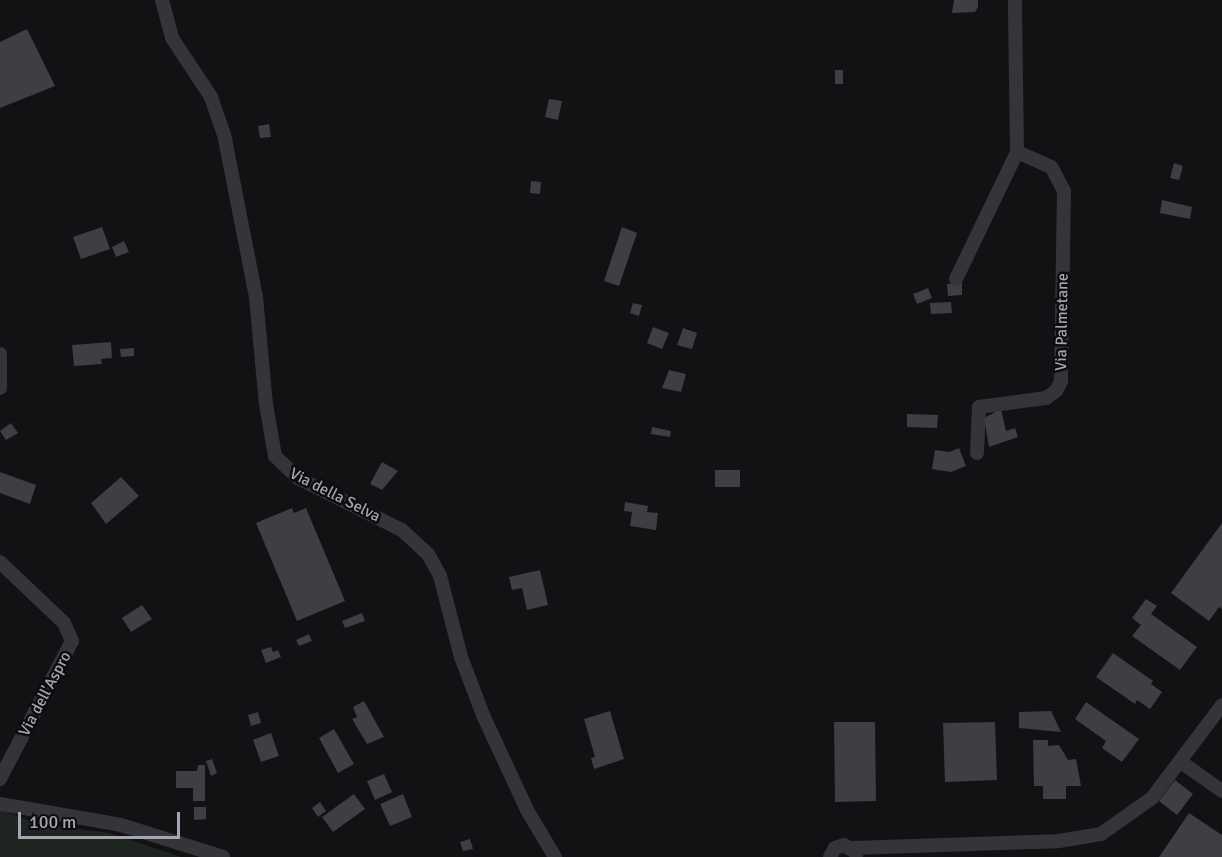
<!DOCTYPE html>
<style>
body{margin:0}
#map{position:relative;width:1222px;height:857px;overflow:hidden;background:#121113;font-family:Signika,sans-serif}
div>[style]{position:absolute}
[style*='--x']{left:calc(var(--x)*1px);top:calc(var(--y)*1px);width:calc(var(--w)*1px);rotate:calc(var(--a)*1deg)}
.green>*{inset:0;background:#1e2521}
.building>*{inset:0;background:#3e3e43}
.minor>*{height:14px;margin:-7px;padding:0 7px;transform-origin:7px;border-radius:7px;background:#353539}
span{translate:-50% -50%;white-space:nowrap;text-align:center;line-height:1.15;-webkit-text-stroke:5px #0d0c0e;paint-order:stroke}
.street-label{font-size:16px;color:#a4a4b2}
.scale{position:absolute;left:18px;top:812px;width:162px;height:27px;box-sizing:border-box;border:3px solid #a4a4b2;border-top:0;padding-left:8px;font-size:18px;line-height:21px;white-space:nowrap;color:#a4a4b2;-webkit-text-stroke:4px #0d0c0e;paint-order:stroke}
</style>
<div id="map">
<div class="green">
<div style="clip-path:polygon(0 810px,40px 824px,109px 833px,181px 857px,0 857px)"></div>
</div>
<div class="building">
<div style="clip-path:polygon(954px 0,978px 0,978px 7px,975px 12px,952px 13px)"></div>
<div style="clip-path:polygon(27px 29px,55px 86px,0 108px,0 42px)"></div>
<div style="clip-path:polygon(835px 70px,843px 70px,843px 84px,835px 84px)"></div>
<div style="clip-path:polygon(549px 99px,562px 101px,558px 120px,545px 117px)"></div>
<div style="clip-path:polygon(269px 124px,271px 137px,260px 138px,258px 126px)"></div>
<div style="clip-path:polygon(1174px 163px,1183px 166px,1179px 180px,1170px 178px)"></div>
<div style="clip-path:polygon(531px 181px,541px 182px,540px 194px,530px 193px)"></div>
<div style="clip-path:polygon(1162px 200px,1192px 207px,1190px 219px,1160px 213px)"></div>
<div style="clip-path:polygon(102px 227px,110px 249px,81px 259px,73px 237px)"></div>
<div style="clip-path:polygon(622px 227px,637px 233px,619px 286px,604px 281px)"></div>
<div style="clip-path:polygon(124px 241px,129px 252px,116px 257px,112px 247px)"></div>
<div style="clip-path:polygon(962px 283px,962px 295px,948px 296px,947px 284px)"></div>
<div style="clip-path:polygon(928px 288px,932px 298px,917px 304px,913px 294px)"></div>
<div style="clip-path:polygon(951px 302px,952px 313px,931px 314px,930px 303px)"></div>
<div style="clip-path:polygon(633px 303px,642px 305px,639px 316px,630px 313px)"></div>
<div style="clip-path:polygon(653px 327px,669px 333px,662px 349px,647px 343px)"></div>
<div style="clip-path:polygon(683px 328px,697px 333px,692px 349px,677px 345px)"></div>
<div style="clip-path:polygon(111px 342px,112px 358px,101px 359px,102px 364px,74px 366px,72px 345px)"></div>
<div style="clip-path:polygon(134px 348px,134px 356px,121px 357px,120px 349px)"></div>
<div style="clip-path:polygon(669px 370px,686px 374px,681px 392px,662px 388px)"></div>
<div style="clip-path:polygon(1001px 409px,1006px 431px,1015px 428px,1018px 437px,989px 447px,984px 418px)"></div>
<div style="clip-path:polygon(907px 414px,938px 415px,937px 428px,907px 427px)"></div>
<div style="clip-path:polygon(11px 423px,18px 433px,6px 440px,0 431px)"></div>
<div style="clip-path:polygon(652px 427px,671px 431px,670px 437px,651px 434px)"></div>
<div style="clip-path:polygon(959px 448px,966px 466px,951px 472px,932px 469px,935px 450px,949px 452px)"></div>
<div style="clip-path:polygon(382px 462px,398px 471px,382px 490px,370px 484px)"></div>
<div style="clip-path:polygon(715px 470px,740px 470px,740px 487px,715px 487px)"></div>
<div style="clip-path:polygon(0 472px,36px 485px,30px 504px,0 493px)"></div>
<div style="clip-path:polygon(121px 477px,139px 496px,106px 524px,91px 503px)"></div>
<div style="clip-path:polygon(625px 502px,648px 506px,647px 512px,658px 513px,656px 530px,630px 526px,632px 512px,624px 511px)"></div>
<div style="clip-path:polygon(292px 508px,294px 513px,306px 508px,345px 601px,297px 621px,256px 523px)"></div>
<div style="clip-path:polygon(1222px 523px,1222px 609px,1219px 607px,1209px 621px,1171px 593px)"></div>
<div style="clip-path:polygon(540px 570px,548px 605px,527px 610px,522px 588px,512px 590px,509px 577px)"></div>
<div style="clip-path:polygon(1146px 599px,1157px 606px,1151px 614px,1197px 647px,1180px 670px,1132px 636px,1141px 625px,1132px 618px)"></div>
<div style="clip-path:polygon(142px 605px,152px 619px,131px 632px,122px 618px)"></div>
<div style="clip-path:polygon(362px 613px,365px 621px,345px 628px,342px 621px)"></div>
<div style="clip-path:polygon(309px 634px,312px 641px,299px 646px,296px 640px)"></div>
<div style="clip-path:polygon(271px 647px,273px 652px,278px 650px,281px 657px,266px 663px,261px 650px)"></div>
<div style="clip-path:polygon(1113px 653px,1153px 681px,1151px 684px,1162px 692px,1150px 709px,1137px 700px,1135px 704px,1096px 677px)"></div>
<div style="clip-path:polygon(364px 701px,384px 737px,367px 744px,352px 719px,357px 717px,353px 707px)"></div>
<div style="clip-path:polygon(1086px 702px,1139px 739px,1122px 762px,1102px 748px,1106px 741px,1075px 719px)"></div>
<div style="clip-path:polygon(610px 711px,624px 759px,594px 769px,591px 758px,595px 757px,584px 719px)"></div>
<div style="clip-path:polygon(1051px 711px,1061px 732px,1019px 728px,1019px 712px)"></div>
<div style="clip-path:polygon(258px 712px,261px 723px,251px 726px,248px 715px)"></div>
<div style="clip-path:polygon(834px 722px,875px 722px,876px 801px,835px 802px)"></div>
<div style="clip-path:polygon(995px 722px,997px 780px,945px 782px,943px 723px)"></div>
<div style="clip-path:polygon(334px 729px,354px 764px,338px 773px,319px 738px)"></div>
<div style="clip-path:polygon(271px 733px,279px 756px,261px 762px,253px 740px)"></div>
<div style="clip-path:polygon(1033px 740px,1048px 740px,1048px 746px,1059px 745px,1068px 760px,1076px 759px,1081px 786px,1066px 786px,1066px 799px,1043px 799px,1043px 786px,1034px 786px)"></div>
<div style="clip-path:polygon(212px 759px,217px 773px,211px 776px,206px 761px)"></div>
<div style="clip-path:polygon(198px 765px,205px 765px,205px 801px,193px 801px,193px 788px,176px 788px,176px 771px,197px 771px)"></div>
<div style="clip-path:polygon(384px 774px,392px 792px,375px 800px,367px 781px)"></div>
<div style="clip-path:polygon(1175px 780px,1193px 794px,1177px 815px,1159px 801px)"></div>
<div style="clip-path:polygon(354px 794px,365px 809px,333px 832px,322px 817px)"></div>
<div style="clip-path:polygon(403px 794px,412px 817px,390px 826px,380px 804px)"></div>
<div style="clip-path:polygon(320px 802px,326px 811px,318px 817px,312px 808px)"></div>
<div style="clip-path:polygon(194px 807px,206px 807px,206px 819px,194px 820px)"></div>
<div style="clip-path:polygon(1189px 813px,1222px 835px,1222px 857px,1159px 857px)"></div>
<div style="clip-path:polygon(470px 839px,473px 849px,463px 851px,460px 842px)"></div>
</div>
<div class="minor">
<div style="--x:162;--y:0;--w:39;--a:75"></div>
<div style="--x:172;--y:38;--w:71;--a:56.5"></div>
<div style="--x:211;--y:97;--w:39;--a:71"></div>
<div style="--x:224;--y:134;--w:166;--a:78.9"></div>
<div style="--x:256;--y:297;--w:107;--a:84.7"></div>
<div style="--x:266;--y:404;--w:53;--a:80.2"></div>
<div style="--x:275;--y:456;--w:32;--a:44"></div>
<div style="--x:298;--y:478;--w:116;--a:26.6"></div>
<div style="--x:402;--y:530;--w:35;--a:43"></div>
<div style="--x:428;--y:554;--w:25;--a:61"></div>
<div style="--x:440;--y:576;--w:84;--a:75.5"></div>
<div style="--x:461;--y:657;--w:62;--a:69.2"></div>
<div style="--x:483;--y:715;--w:105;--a:65.1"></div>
<div style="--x:527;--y:810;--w:55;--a:59.2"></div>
<div style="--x:956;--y:279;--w:141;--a:-64.3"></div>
<div style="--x:0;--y:354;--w:34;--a:90"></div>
<div style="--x:977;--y:453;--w:46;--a:-87.5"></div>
<div style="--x:979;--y:407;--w:68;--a:-7.7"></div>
<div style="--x:1046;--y:398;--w:12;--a:-35"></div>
<div style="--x:1056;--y:391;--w:11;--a:-63"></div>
<div style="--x:1061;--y:381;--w:190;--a:-89.1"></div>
<div style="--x:1064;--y:191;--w:27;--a:-118"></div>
<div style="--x:1051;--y:167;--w:37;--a:-156"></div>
<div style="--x:1017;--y:152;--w:152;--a:-90.8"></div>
<div style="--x:0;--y:562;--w:88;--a:43.6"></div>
<div style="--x:64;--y:623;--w:20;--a:66"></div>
<div style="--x:72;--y:641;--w:156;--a:117.6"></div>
<div style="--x:1181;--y:762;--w:50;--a:35.3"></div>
<div style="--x:0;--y:804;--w:123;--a:9.8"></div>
<div style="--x:121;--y:825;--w:107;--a:17.4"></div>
<div style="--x:853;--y:848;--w:206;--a:-1.9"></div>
<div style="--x:1059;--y:841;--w:43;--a:-9.5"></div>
<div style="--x:1101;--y:834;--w:62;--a:-35.2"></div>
<div style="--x:1152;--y:798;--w:116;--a:-53"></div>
<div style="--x:830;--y:857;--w:10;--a:-61"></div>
<div style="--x:835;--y:848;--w:9;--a:-18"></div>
<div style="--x:844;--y:845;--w:15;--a:32"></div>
</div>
<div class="street-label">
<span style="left:1062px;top:322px;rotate:-89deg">Via Palmetane</span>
<span style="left:335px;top:495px;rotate:27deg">Via della Selva</span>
<span style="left:45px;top:694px;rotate:-62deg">Via dell'Aspro</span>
</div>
<div class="scale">100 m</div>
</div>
